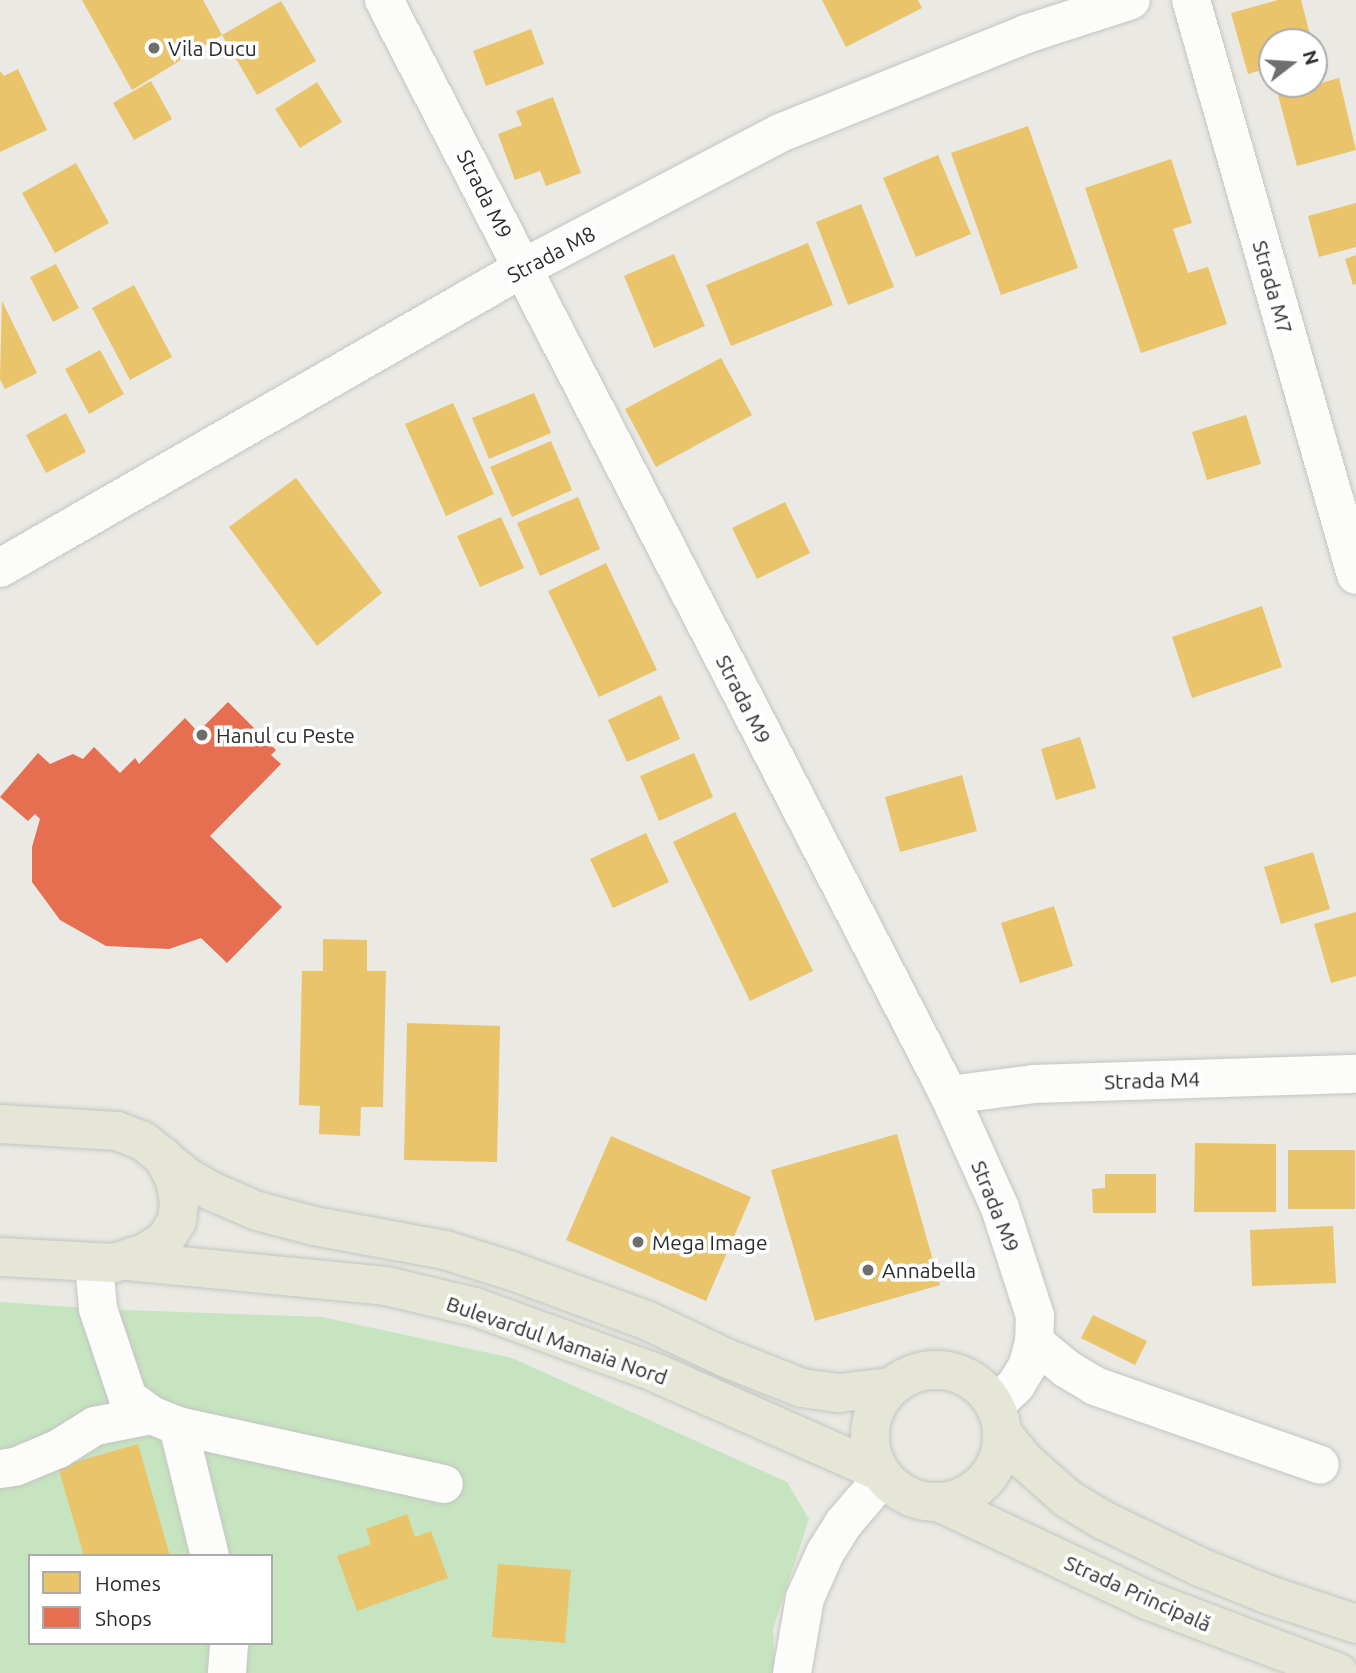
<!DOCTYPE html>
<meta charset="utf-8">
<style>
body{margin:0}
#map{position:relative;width:1356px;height:1673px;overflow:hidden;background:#eae9e3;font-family:Ubuntu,sans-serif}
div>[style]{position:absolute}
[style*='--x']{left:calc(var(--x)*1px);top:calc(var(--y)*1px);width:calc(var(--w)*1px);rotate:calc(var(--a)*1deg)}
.green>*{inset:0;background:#c6e4bf}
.homes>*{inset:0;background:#e9c46a}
.shops>*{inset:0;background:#e76f51}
.roads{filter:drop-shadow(0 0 2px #c4c4c3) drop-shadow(0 0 2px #c4c4c3)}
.minor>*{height:38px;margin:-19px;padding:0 19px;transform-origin:19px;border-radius:19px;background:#fcfcfb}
.major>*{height:38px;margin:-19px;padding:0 19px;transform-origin:19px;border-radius:19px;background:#e6e6d6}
.major>.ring{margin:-19px;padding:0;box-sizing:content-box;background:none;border:38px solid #e6e6d6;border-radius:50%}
.dots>*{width:19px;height:19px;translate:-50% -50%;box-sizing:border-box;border:4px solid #fff;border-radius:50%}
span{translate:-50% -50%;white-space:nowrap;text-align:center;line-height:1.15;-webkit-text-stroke:7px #fff;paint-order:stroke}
.poi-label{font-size:21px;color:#2c2c2c}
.left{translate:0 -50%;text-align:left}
.street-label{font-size:21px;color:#2c2c2c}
.legend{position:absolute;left:28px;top:1554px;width:245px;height:91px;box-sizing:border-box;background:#fff;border:2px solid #ababab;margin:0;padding:9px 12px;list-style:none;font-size:21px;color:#2c2c2c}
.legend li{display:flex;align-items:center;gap:14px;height:35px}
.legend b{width:35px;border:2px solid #ababab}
.north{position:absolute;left:1258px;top:28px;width:70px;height:70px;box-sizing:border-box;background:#fff;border:2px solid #ababab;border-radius:50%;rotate:73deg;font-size:19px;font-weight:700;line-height:28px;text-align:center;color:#2c2c2c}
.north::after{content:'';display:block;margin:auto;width:24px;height:32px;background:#6e6e6c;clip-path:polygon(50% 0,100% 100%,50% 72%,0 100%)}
</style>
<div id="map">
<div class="green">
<div style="clip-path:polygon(evenodd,0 1302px,98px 1309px,322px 1317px,512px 1358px,787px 1482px,809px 1519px,773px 1629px,775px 1673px,0 1673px,0 1302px,30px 1556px,271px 1556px,271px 1643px,30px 1643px,30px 1556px)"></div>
</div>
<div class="homes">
<div style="clip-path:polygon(82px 0,203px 0,222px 35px,281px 1px,316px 61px,257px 95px,222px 35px,132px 90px)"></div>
<div style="clip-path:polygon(822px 0,918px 0,922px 8px,846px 47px)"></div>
<div style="clip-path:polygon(1278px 0,1301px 0,1312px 42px,1272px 42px,1272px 67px,1248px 74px,1231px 13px)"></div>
<div style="clip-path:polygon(531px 29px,544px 64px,486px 86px,473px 51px)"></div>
<div style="clip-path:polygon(18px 69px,47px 130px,0 152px,0 71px,4px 76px)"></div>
<div style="clip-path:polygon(1339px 78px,1356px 150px,1297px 166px,1278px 95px)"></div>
<div style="clip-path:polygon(151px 81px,172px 119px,134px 140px,113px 103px)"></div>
<div style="clip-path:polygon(317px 82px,342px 122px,300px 148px,275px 109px)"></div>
<div style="clip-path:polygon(553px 97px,581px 173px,546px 186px,540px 171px,515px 180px,498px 134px,522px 125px,516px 111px)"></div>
<div style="clip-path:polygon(1028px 126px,1078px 268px,1001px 295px,951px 153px)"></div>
<div style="clip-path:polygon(938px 155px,971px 234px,916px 257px,883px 178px)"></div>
<div style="clip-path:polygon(1171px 159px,1192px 223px,1173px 229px,1188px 273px,1208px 267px,1227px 324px,1141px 353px,1085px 188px)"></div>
<div style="clip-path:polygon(76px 163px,109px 223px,55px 253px,22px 193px)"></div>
<div style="clip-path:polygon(1356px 203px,1356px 247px,1319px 257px,1308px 216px)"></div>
<div style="clip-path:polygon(861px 204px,894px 287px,848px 305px,816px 222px)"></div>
<div style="clip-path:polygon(808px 243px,833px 305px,731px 346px,706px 285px)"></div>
<div style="clip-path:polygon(674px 254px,705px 326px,654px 348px,624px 276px)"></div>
<div style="clip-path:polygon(1356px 255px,1356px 284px,1353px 285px,1345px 259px)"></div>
<div style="clip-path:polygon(56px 264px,79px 308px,53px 322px,30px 277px)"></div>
<div style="clip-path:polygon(134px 285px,172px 357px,130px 380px,92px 308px)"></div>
<div style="clip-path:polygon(2px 301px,37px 373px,5px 389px,0 379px)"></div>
<div style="clip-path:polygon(100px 350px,124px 394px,89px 414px,65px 369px)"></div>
<div style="clip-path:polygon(721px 358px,752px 415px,656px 467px,625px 409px)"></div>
<div style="clip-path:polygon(534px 393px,551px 433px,489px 459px,472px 418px)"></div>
<div style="clip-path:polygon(453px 403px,494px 494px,446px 516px,405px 424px)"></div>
<div style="clip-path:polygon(66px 413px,86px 452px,46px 473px,26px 435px)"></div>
<div style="clip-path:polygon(1246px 415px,1261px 464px,1207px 480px,1192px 432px)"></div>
<div style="clip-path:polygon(551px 441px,572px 490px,512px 517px,490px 467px)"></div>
<div style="clip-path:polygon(296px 478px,382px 593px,317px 646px,229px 527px)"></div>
<div style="clip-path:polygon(578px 497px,600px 549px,540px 576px,517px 523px)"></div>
<div style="clip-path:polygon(785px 502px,810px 553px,757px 579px,732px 528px)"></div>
<div style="clip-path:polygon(501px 517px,524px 568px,480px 587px,457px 536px)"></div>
<div style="clip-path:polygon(606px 563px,657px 670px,599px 697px,548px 591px)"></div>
<div style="clip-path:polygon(1262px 606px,1282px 667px,1192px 698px,1172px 637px)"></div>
<div style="clip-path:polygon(661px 695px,680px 739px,627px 762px,608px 720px)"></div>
<div style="clip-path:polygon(1080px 737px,1096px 788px,1056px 800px,1041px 749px)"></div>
<div style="clip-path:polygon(694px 753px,713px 797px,659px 821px,640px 776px)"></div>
<div style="clip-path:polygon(962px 775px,977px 831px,900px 852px,885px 797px)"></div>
<div style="clip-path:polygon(735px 812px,813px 971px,750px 1001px,673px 842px)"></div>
<div style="clip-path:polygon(646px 833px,669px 882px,613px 908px,590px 859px)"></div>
<div style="clip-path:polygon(1313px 852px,1330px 909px,1281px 924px,1264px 867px)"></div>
<div style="clip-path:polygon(1054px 906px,1073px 966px,1020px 983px,1001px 923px)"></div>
<div style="clip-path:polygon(1356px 912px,1356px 976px,1331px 983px,1314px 924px)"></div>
<div style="clip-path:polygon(323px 939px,367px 940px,367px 971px,386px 971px,383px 1107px,361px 1107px,360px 1136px,319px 1134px,320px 1106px,299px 1105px,302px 971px,323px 971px)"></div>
<div style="clip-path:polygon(407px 1023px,500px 1026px,497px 1162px,404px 1160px)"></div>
<div style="clip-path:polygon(897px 1134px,940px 1285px,815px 1321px,771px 1170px)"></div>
<div style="clip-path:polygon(611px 1136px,751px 1197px,706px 1301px,566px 1240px)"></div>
<div style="clip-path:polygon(1195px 1143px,1276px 1144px,1276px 1212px,1194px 1212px)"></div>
<div style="clip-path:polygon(1288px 1150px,1355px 1150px,1355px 1209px,1288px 1209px)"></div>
<div style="clip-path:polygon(1105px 1174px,1156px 1174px,1156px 1213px,1093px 1213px,1092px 1189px,1105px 1188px)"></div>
<div style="clip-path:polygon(1333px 1226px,1336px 1283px,1252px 1286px,1250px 1230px)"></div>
<div style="clip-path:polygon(1093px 1315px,1147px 1341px,1135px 1365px,1081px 1338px)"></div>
<div style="clip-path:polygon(138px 1444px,170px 1556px,84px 1556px,58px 1467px)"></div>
<div style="clip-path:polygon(407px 1514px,415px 1537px,431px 1531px,448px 1578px,357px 1611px,337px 1556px,371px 1544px,366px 1529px)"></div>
<div style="clip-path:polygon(498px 1564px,571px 1570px,565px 1643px,492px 1637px)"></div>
</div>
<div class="shops">
<div style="clip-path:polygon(228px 702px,276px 750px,271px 755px,281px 764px,210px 836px,282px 907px,227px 963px,201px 938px,169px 949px,106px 946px,60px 920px,32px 882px,32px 847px,40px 819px,35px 814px,28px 821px,0 797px,38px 753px,50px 764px,73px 754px,83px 759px,94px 747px,120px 773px,135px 758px,139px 764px,185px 718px,198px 732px)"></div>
</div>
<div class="roads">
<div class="minor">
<div style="--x:384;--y:0;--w:1232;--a:62.71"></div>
<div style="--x:949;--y:1095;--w:124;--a:65.7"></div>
<div style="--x:1000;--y:1208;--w:114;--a:72"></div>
<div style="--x:1035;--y:1316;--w:26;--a:92"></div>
<div style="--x:1034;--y:1342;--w:24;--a:105"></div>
<div style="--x:1028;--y:1365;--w:23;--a:121"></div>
<div style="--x:1016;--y:1385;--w:29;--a:136"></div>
<div style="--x:1191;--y:0;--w:598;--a:73.99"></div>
<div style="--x:0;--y:568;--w:603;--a:-29.84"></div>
<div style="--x:523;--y:268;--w:290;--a:-27.7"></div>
<div style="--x:780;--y:133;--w:265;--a:-21.9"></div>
<div style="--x:1026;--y:34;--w:110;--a:-17.9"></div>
<div style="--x:949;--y:1095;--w:87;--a:-7.3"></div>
<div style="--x:1035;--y:1084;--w:321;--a:-1.8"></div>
<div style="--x:94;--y:1263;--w:46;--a:85"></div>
<div style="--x:98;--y:1309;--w:94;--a:71.4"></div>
<div style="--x:128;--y:1398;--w:29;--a:36"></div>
<div style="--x:151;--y:1415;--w:29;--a:22"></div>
<div style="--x:178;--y:1426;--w:134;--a:76.2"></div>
<div style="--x:1034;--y:1342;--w:43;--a:39.3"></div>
<div style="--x:1067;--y:1369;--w:33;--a:31"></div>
<div style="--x:1095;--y:1386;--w:238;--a:19.3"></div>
<div style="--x:178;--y:1426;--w:272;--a:12.3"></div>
<div style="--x:0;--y:1469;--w:15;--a:-8"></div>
<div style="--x:15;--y:1467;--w:47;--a:-22.7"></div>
<div style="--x:58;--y:1449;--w:44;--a:-31.9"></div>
<div style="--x:95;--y:1426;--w:57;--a:-11.1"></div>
<div style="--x:227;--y:1673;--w:30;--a:-86"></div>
<div style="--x:792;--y:1673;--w:76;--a:-80.2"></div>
<div style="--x:805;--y:1598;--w:49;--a:-66"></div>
<div style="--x:825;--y:1553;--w:36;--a:-58"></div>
<div style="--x:844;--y:1523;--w:60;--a:-49.7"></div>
</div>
<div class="major">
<div style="--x:0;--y:1124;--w:117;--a:3.4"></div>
<div style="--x:117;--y:1131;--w:28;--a:21"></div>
<div style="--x:143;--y:1141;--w:57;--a:39.3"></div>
<div style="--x:187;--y:1177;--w:28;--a:30"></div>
<div style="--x:211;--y:1191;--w:50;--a:23.5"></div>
<div style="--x:257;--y:1211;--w:59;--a:14.7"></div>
<div style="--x:314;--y:1226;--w:133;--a:10.4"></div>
<div style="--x:445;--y:1250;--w:67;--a:17.4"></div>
<div style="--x:509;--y:1270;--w:146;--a:20.1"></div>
<div style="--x:646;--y:1320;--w:89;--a:25.4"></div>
<div style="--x:726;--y:1358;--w:82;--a:21.5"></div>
<div style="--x:802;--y:1388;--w:37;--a:8"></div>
<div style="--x:839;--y:1393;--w:51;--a:-6.7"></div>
<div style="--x:0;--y:1257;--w:114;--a:3"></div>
<div style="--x:114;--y:1263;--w:35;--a:-18"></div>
<div style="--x:147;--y:1252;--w:22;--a:-34"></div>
<div style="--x:165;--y:1240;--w:22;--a:-58"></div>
<div style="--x:177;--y:1221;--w:19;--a:-84"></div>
<div style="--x:179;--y:1202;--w:22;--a:-100"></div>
<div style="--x:175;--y:1180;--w:27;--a:-117"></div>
<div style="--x:128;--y:1261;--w:259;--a:5.5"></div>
<div style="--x:386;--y:1286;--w:91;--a:13.3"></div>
<div style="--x:475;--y:1307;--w:193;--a:20"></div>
<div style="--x:656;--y:1373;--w:245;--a:23.8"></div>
<div class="ring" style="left:870px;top:1370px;width:94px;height:94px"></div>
<div style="--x:1003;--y:1434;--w:35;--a:51"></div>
<div style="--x:1025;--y:1461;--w:57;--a:41.5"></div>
<div style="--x:1068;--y:1499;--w:41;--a:31"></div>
<div style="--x:1103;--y:1520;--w:108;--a:25.9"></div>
<div style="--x:1200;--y:1567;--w:74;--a:22.1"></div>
<div style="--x:1269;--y:1595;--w:92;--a:18.4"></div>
<div style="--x:941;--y:1503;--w:228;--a:25.2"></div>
<div style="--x:1147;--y:1600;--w:205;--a:20.8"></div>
</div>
</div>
<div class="dots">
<div style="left:154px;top:48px;background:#6e6e6c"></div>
<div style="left:202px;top:735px;background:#6e6e6c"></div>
<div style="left:638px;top:1242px;background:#6e6e6c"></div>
<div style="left:868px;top:1270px;background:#6e6e6c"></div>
</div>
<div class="poi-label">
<span class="left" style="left:168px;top:48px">Vila Ducu</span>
<span class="left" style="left:216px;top:735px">Hanul cu Peste</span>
<span class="left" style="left:652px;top:1242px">Mega Image</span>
<span class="left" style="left:882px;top:1270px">Annabella</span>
</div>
<div class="street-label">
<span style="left:485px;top:194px;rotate:63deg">Strada M9</span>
<span style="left:551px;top:254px;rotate:-28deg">Strada M8</span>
<span style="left:1273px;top:287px;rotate:74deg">Strada M7</span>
<span style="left:744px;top:699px;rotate:63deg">Strada M9</span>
<span style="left:1152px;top:1080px;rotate:-2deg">Strada M4</span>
<span style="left:996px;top:1206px;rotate:68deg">Strada M9</span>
<span style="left:557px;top:1340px;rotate:19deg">Bulevardul Mamaia Nord</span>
<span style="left:1138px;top:1593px;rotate:24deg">Strada Principală</span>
</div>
<ul class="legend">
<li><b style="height:19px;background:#e9c46a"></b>Homes</li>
<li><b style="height:19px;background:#e76f51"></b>Shops</li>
</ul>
<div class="north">N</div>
</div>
